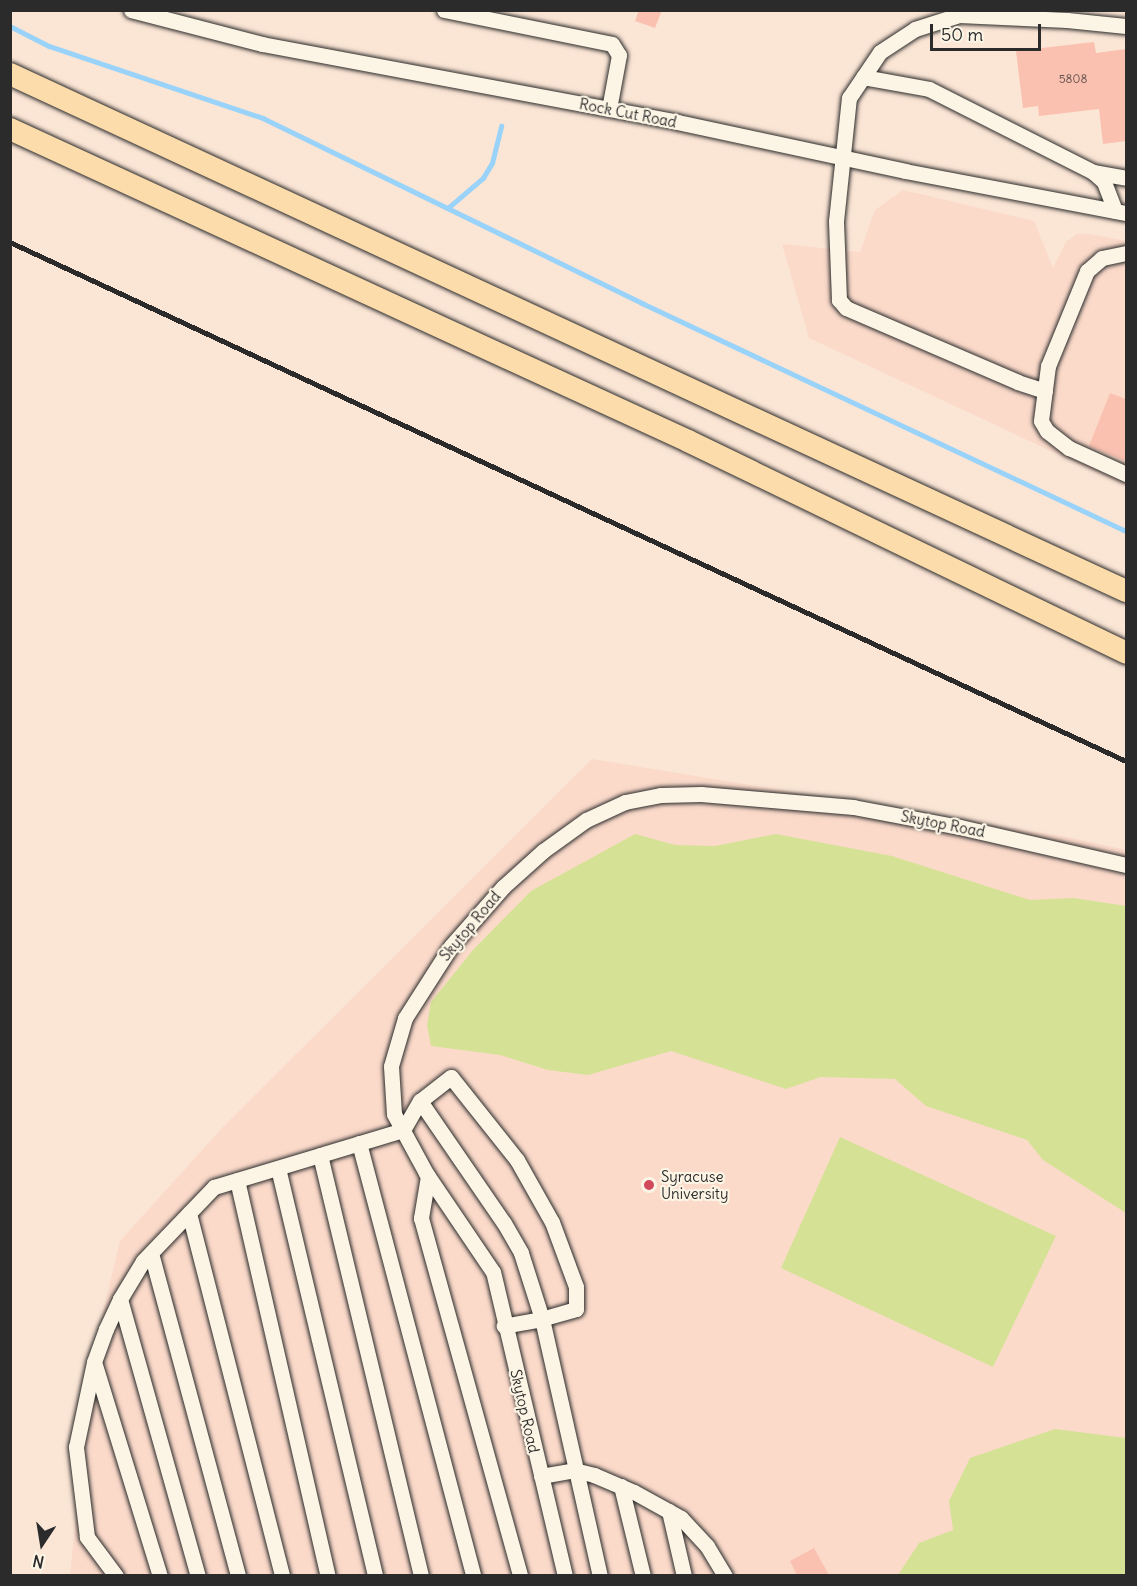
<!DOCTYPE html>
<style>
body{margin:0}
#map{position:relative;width:1137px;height:1586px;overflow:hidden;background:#fbe5d5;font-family:Delius,sans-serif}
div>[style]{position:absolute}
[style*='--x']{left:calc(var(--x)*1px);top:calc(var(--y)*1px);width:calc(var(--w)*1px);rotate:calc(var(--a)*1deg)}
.built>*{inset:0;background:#fbdaca}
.green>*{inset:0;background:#d5e295}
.stream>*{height:4.5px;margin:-2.25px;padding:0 2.25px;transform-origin:2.25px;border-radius:2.25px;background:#9ad3f9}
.building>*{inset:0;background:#fac1b0}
.roads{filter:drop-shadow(0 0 2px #2b2b2b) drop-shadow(0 0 2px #2b2b2b)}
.minor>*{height:15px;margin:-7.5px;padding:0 7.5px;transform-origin:7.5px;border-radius:7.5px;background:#fcf5e5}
.highway>*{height:22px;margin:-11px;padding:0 11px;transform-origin:11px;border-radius:11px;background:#fddcac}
.rail>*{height:4.5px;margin:-2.25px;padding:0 2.25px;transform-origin:2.25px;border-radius:2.25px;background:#2b2b2b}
.dots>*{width:16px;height:16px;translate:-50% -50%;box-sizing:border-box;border:3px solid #fcf5e5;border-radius:50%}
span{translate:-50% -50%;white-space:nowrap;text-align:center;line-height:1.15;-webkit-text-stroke:4.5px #fcf5e5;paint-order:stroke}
.number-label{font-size:12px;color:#5f504c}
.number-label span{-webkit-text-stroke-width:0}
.street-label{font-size:15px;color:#2b2b2b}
.poi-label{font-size:15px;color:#2b2b2b}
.left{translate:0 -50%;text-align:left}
.frame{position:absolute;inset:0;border:12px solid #2b2b2b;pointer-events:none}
.north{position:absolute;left:12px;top:1514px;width:60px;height:60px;-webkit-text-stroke:4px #fcf5e5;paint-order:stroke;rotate:192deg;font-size:16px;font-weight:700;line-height:24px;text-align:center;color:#2b2b2b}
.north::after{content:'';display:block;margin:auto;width:21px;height:27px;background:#2b2b2b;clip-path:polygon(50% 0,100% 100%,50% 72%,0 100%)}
.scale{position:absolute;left:930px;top:24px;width:111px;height:27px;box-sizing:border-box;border:3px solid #2b2b2b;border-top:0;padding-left:8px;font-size:18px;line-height:21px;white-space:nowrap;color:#2b2b2b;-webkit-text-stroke:4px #fcf5e5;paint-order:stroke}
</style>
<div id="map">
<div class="built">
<div style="clip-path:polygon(903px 190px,1034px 221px,1053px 268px,1066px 242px,1077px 234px,1090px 234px,1126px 241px,1126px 486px,809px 338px,782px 244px,860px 252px,875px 210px)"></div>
<div style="clip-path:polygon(592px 759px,1066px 837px,1126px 850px,1126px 1575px,70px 1576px,90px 1367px,120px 1241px,222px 1128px)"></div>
</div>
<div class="green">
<div style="clip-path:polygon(635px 834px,675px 845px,715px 846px,776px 834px,892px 856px,1030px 900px,1074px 898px,1126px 906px,1126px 1213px,1043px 1160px,1027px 1140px,926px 1106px,895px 1079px,821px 1077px,786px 1089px,671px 1051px,588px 1075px,548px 1070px,500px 1055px,431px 1046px,427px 1025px,431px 1002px,473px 950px,531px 891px)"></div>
<div style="clip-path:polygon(840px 1137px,1056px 1236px,993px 1367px,781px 1268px)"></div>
<div style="clip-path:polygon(1055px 1429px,1126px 1438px,1126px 1575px,898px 1575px,919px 1543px,953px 1530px,949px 1501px,970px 1458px)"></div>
</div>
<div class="stream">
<div style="--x:10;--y:26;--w:44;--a:27.1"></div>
<div style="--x:49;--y:46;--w:226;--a:18.6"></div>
<div style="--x:263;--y:118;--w:422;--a:26"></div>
<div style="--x:642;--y:303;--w:535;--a:25.22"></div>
<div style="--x:448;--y:208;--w:46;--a:-40.6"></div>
<div style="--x:483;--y:178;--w:17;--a:-59"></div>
<div style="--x:492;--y:163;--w:38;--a:-76"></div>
</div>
<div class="building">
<div style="clip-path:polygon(639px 10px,662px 10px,655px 28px,635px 21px)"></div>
<div style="clip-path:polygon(1094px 42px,1096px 53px,1126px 49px,1126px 141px,1103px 144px,1099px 109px,1039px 116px,1038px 106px,1023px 108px,1016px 51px)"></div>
<div style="clip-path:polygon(1110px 393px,1126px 399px,1126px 461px,1089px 446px)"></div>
<div style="clip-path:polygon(814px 1548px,829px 1575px,797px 1575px,790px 1561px)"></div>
</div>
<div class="roads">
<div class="minor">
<div style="--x:131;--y:10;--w:135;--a:14.5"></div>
<div style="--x:262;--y:44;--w:422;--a:10.6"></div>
<div style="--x:677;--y:122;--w:233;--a:12.1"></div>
<div style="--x:905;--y:171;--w:225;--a:10.8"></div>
<div style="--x:444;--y:10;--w:171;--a:11.4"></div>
<div style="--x:612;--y:44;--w:13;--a:58"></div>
<div style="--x:619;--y:55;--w:55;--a:100.5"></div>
<div style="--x:863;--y:77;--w:67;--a:10.3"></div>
<div style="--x:929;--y:89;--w:184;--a:26.8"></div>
<div style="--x:1093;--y:172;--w:15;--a:42"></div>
<div style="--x:1104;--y:182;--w:31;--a:69"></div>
<div style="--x:1093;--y:172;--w:34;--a:10"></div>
<div style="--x:1126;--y:253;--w:25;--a:168"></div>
<div style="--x:1102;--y:258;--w:20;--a:139"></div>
<div style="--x:1087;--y:271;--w:103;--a:112.3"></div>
<div style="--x:1048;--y:366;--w:55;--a:97.3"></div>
<div style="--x:1041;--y:421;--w:12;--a:59"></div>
<div style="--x:1047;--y:431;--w:28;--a:38"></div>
<div style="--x:1069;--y:448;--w:63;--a:24.5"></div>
<div style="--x:1045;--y:391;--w:28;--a:-162"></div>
<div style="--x:1018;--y:382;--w:187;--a:-156.7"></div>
<div style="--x:846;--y:308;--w:11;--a:-131"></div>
<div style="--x:839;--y:300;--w:79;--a:-92.2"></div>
<div style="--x:836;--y:221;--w:124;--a:-84"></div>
<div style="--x:849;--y:98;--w:55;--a:-56"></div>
<div style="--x:880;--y:52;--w:42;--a:-33.3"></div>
<div style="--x:915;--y:29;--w:46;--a:-17.7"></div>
<div style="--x:959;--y:15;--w:108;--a:2.7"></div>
<div style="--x:1067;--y:20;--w:59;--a:5.8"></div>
<div style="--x:420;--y:1101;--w:148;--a:55.5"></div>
<div style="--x:504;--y:1223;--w:34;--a:60"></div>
<div style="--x:521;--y:1253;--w:69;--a:72.3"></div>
<div style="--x:542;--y:1319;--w:39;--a:170"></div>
<div style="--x:359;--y:1143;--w:448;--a:75.2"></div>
<div style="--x:320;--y:1155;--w:433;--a:76.5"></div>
<div style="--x:278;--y:1168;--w:419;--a:76.6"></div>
<div style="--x:428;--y:1176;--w:43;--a:99.5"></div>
<div style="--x:421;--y:1218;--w:371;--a:74.5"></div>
<div style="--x:237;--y:1180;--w:406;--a:77.1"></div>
<div style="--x:189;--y:1213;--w:375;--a:75.6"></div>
<div style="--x:151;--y:1253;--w:335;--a:74.9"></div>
<div style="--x:120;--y:1299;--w:288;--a:74.3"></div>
<div style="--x:95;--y:1365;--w:221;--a:72.9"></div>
<div style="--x:541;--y:1476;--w:34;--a:-10"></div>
<div style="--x:574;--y:1470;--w:21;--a:14"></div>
<div style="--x:594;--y:1475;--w:43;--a:23"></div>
<div style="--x:634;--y:1492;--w:54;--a:29"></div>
<div style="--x:681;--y:1518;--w:38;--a:47"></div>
<div style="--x:707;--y:1546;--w:35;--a:59"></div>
<div style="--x:621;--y:1486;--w:93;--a:76.3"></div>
<div style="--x:669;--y:1511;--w:67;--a:77"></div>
<div style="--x:116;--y:1576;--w:49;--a:-126.6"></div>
<div style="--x:87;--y:1537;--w:91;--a:-97"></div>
<div style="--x:76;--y:1447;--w:87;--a:-78"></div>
<div style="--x:94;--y:1362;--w:35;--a:-70"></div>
<div style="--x:106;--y:1329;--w:33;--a:-65"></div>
<div style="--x:120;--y:1299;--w:44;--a:-58.8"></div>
<div style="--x:143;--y:1261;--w:103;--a:-46.2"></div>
<div style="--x:214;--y:1187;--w:197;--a:-16.8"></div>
<div style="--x:403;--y:1130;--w:34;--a:-60"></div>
<div style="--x:420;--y:1101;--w:39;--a:-38"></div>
<div style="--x:451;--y:1077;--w:106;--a:51.5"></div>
<div style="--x:517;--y:1160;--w:71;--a:60.6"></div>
<div style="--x:552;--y:1222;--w:69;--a:69.7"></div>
<div style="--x:576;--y:1287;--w:22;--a:90"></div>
<div style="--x:576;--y:1309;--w:35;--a:164"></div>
<div style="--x:542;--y:1319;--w:263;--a:77.3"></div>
<div style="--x:565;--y:1576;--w:312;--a:-103.3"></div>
<div style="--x:493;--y:1272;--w:120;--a:-124.1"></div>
<div style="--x:426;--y:1173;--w:67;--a:-118.5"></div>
<div style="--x:394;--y:1114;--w:48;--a:-93.6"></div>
<div style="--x:391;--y:1066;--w:50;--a:-73.7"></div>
<div style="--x:405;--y:1018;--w:85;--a:-57.4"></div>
<div style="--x:451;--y:946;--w:79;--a:-48.6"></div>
<div style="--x:503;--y:887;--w:54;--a:-42"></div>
<div style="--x:543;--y:851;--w:53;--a:-35.8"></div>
<div style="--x:586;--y:820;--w:43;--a:-24.8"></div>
<div style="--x:625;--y:802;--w:37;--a:-11"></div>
<div style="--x:661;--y:795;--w:40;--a:-1.4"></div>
<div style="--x:701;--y:794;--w:153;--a:4.9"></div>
<div style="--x:853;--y:807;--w:109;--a:10.6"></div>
<div style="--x:960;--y:827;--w:170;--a:12.9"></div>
</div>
<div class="highway">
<div style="--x:10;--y:74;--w:1230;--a:24.86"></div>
<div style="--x:10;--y:129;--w:746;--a:24.71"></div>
<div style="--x:688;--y:441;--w:487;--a:25.8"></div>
</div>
</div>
<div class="rail">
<div style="--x:10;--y:242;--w:1231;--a:24.94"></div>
</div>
<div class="dots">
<div style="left:649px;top:1185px;background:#d1495b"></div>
</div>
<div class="number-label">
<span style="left:1073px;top:79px">5808</span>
</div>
<div class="street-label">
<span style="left:628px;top:113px;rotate:11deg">Rock Cut Road</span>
<span style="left:943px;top:824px;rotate:11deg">Skytop Road</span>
<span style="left:470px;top:926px;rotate:-50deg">Skytop Road</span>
<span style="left:525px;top:1411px;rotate:77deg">Skytop Road</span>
</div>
<div class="poi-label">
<span class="left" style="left:661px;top:1185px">Syracuse<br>University</span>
</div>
<div class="frame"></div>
<div class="north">N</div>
<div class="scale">50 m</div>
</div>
